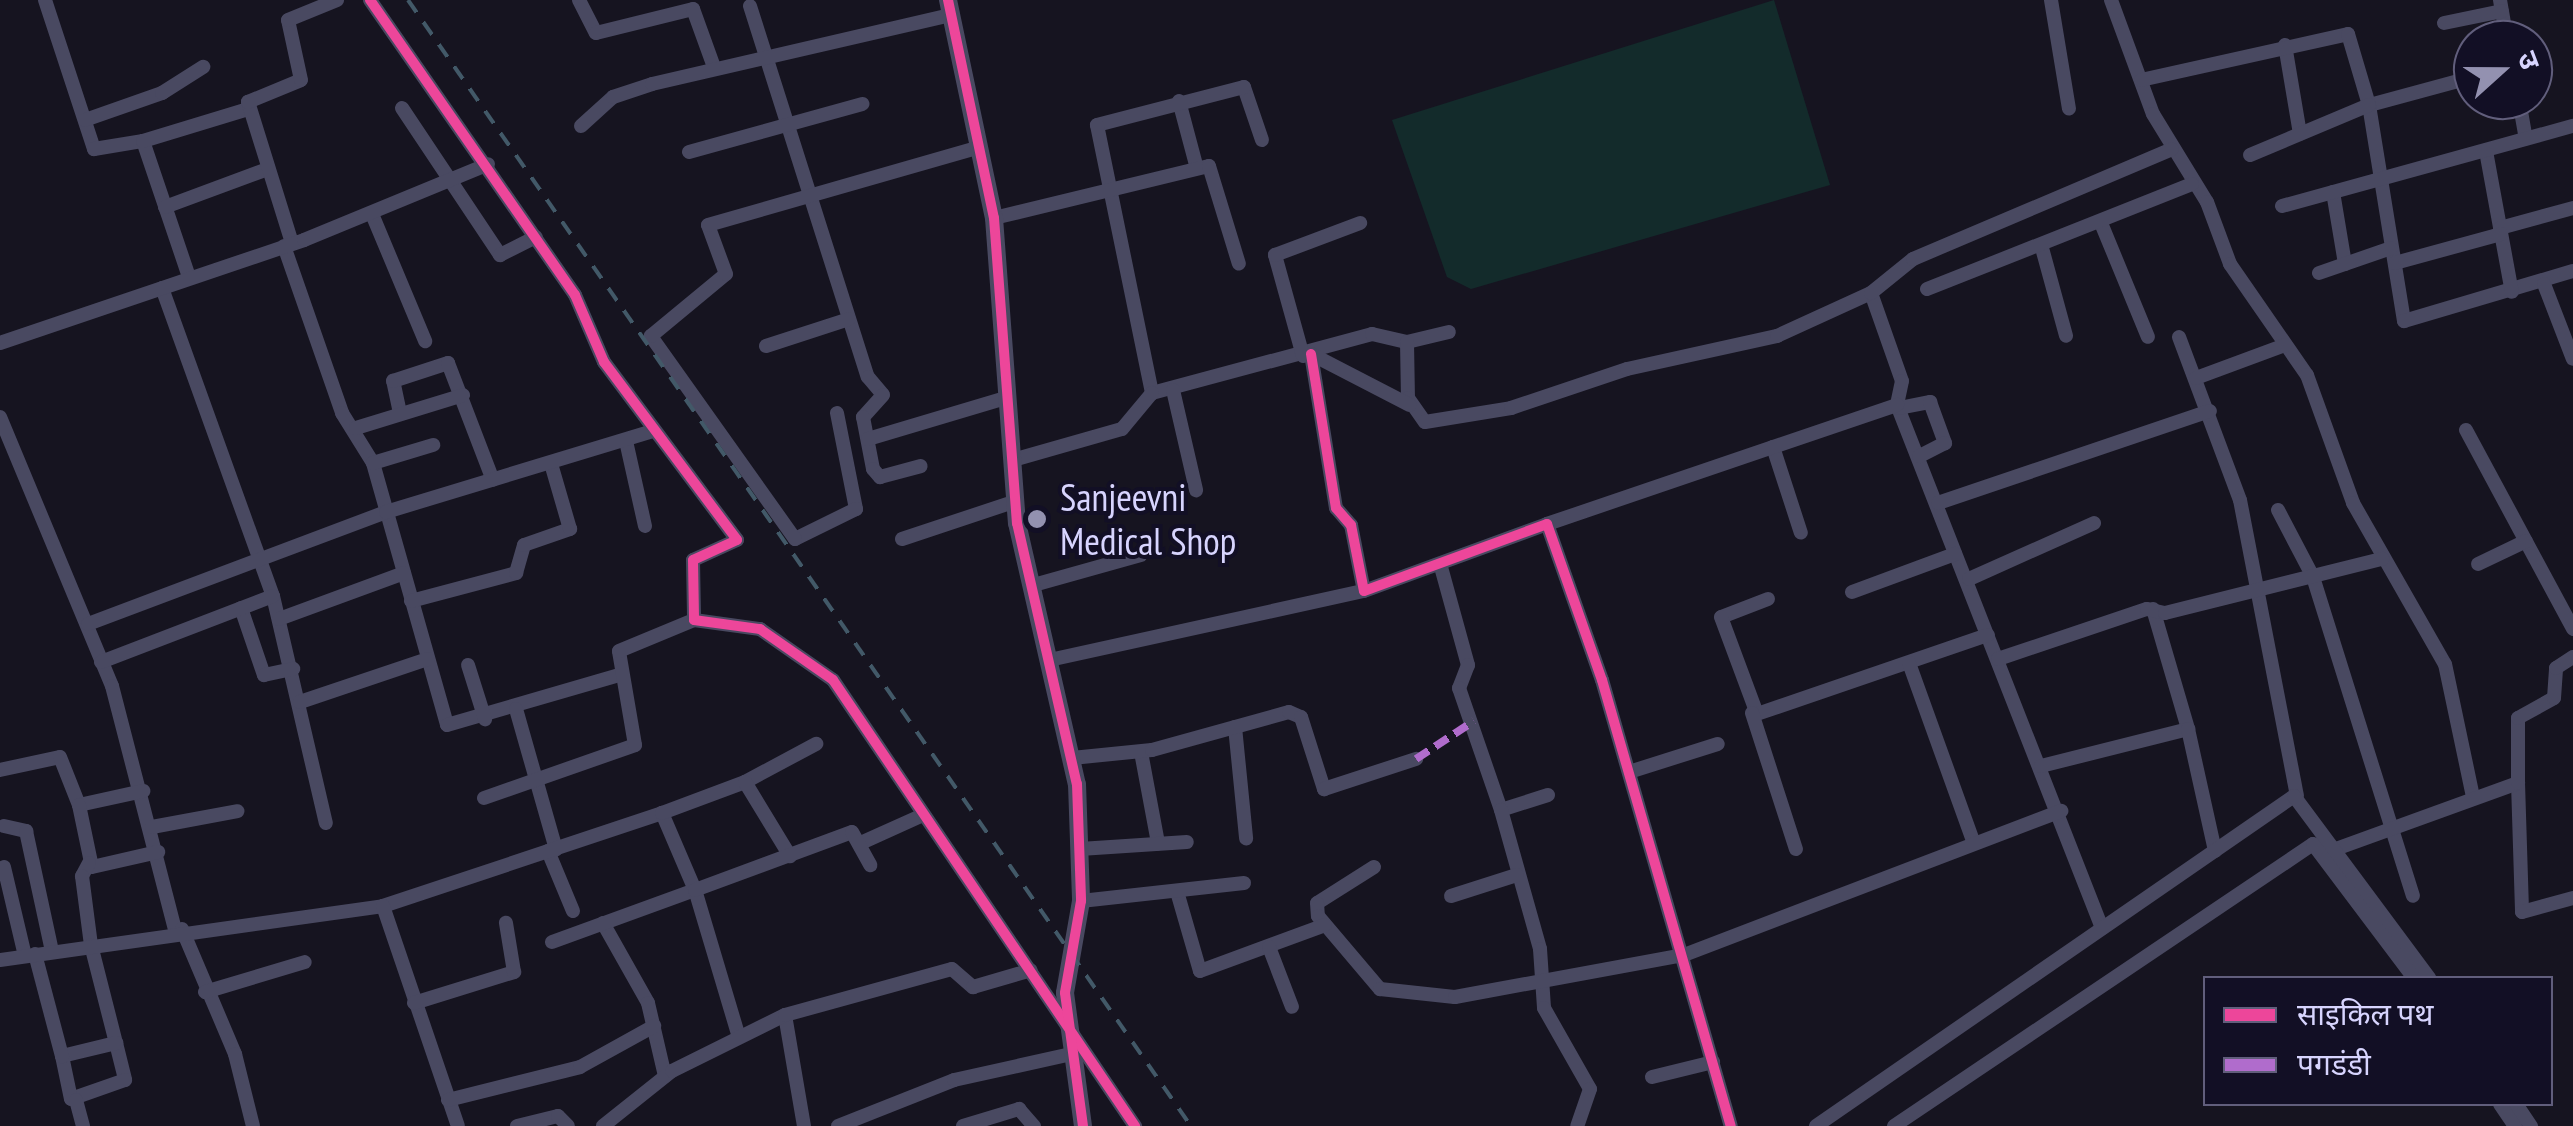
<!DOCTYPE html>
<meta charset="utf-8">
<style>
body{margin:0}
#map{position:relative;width:2573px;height:1126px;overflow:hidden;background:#161420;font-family:"PT Sans Narrow","Noto Sans Devanagari",sans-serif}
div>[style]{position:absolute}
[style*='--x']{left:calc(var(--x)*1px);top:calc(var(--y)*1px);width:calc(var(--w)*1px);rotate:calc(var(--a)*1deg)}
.green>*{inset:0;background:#132b2b}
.minor>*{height:14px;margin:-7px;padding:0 7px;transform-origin:7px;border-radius:7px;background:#494961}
.tertiary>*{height:18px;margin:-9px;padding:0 9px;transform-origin:9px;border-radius:9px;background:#494961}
.rail>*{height:4px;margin-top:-2px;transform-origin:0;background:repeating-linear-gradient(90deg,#425968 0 15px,transparent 0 27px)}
.quiet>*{height:8px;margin-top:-4px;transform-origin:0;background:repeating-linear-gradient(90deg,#b06ccc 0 15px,transparent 0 23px)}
.cycleway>*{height:10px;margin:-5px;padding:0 5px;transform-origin:5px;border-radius:5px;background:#ed469a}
.dots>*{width:28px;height:28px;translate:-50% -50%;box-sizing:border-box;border:5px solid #120f25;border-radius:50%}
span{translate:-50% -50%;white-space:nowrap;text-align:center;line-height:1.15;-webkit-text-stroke:8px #120f25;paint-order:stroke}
.poi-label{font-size:38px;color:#d7d4fe}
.left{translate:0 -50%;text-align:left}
.legend{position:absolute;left:2203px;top:976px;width:350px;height:130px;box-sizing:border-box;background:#120f25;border:2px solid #615e7c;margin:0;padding:12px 18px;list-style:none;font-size:30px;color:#d7d4fe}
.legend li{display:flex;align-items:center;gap:20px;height:50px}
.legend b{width:50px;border:2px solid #615e7c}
.north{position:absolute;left:2453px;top:20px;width:100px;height:100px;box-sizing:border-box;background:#120f25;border:2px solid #615e7c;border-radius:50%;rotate:69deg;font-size:28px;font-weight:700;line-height:40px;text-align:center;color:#d7d4fe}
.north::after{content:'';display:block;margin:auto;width:35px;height:45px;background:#9391b0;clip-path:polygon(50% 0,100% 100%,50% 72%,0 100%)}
</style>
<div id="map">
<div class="green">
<div style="clip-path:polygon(1774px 0,1830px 185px,1471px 289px,1447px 277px,1392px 120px)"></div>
</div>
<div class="minor">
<div style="--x:45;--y:0;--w:157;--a:71.8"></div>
<div style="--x:94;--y:149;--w:50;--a:-9.3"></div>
<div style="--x:143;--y:141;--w:144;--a:71.3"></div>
<div style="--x:370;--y:0;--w:359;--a:55.2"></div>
<div style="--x:575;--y:295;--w:73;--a:66.6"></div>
<div style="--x:604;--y:362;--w:222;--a:53.2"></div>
<div style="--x:737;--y:540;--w:48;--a:155.6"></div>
<div style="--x:693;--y:560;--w:60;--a:89"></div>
<div style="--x:694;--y:620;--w:67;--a:7.8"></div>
<div style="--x:760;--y:629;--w:89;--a:34.9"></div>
<div style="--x:833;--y:680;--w:539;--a:55.9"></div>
<div style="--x:579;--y:0;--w:37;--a:63"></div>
<div style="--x:596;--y:33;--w:100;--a:-13.9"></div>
<div style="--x:693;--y:9;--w:62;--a:70.1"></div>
<div style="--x:2051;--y:0;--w:110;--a:80.6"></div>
<div style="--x:2111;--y:0;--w:121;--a:69.8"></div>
<div style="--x:2153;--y:114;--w:103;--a:58.5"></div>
<div style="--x:2207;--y:202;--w:66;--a:69.6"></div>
<div style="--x:2230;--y:264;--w:135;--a:55.3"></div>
<div style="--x:2307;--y:375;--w:136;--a:70.2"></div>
<div style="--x:2353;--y:503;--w:185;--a:60.3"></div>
<div style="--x:2445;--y:664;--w:136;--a:78.1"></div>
<div style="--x:2500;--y:0;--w:41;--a:80.1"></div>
<div style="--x:750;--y:6;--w:389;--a:72.4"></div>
<div style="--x:868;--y:377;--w:23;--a:50"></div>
<div style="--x:883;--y:395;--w:30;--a:132"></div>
<div style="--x:863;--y:417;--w:53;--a:79.1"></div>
<div style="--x:873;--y:469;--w:11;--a:49"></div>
<div style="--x:880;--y:477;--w:42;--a:-15"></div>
<div style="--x:2444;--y:23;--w:59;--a:-11.7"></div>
<div style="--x:2285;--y:45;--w:90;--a:80.4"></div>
<div style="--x:2473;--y:77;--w:108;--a:164.9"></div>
<div style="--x:2369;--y:105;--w:219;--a:80.8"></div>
<div style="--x:2404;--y:321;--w:176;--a:-16.5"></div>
<div style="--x:2141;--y:80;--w:212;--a:-12.5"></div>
<div style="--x:2348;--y:34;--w:74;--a:73.5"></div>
<div style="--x:2369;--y:105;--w:129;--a:157.2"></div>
<div style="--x:2519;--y:100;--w:39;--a:80"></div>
<div style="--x:1179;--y:101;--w:66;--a:75.1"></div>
<div style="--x:402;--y:108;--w:177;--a:56.3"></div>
<div style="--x:500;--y:255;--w:40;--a:-26.6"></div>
<div style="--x:85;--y:120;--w:82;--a:-19.3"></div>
<div style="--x:162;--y:93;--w:49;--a:-32.4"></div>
<div style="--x:581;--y:126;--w:43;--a:-42.2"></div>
<div style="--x:613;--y:97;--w:41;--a:-18.4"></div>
<div style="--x:652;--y:84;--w:307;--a:-13"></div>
<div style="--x:1262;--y:140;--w:56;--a:-108.8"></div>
<div style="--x:1244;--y:87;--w:152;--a:165.5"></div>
<div style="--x:1097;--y:125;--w:274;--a:78.4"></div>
<div style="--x:1152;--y:393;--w:228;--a:-15"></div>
<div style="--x:1372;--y:334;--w:36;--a:13"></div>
<div style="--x:1407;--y:342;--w:43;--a:-13.4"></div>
<div style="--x:143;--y:141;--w:110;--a:-16.9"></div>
<div style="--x:2486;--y:151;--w:143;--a:79.6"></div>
<div style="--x:689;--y:152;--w:180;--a:-15.5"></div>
<div style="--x:2333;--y:192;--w:73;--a:80.5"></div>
<div style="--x:2282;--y:206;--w:302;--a:-15.4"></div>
<div style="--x:165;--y:207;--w:110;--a:-20.3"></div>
<div style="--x:372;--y:214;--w:138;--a:67.3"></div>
<div style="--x:994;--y:218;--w:221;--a:-13.6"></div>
<div style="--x:1209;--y:166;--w:102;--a:73"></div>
<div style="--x:2101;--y:223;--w:123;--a:67.6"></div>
<div style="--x:2500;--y:228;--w:76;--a:-15.3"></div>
<div style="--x:292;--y:243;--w:148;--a:-107.3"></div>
<div style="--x:248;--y:102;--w:57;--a:-22.5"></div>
<div style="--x:301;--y:80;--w:61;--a:-102.2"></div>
<div style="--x:288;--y:20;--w:53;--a:-22.2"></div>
<div style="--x:284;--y:246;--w:177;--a:70.8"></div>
<div style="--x:342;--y:413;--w:59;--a:58.2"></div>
<div style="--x:373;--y:463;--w:272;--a:74.2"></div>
<div style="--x:447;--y:725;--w:182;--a:-16.2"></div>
<div style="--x:2042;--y:248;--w:91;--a:74.7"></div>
<div style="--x:2395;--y:263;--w:110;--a:-15.3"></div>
<div style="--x:2319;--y:273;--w:76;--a:-19.1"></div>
<div style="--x:2544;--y:284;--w:80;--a:68.9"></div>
<div style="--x:162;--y:288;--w:327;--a:70.2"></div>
<div style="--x:273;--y:596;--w:233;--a:76.9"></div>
<div style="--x:1927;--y:289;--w:285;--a:-21.6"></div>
<div style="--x:1871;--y:293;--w:93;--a:70.6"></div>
<div style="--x:1902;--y:381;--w:25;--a:102"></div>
<div style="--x:1897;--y:405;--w:562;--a:68.6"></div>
<div style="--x:2179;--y:337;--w:174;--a:69.5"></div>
<div style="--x:2240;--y:500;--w:301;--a:79.1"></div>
<div style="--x:1407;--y:342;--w:56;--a:89"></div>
<div style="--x:1408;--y:398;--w:29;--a:55"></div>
<div style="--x:1425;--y:422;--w:87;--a:-9.2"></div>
<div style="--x:1511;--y:408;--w:122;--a:-18.6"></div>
<div style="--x:1627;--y:369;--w:154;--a:-12.4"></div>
<div style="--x:1777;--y:336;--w:103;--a:-24.6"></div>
<div style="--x:1871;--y:293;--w:54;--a:-39"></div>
<div style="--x:1913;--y:259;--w:281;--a:-23"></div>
<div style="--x:0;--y:343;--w:321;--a:-18.7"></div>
<div style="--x:304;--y:240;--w:199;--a:-22.4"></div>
<div style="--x:766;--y:346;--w:87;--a:-18"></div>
<div style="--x:1311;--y:354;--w:156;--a:80.8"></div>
<div style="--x:1336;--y:508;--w:23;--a:49"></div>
<div style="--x:1351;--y:525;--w:67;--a:78.9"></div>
<div style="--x:1364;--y:591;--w:195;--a:-20.1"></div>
<div style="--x:1547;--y:524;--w:165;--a:70.6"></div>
<div style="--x:1602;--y:680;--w:464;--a:73.9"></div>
<div style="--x:1311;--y:354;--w:111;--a:27.3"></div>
<div style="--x:1303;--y:356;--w:105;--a:-105.5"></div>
<div style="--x:1275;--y:255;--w:91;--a:-20.6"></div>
<div style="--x:2196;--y:378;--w:95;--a:-20.3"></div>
<div style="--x:1173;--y:390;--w:103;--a:77"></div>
<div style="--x:1899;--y:408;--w:32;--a:-11"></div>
<div style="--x:1930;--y:402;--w:44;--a:69.9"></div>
<div style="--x:1945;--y:443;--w:29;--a:153"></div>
<div style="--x:400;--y:413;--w:33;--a:-102"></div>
<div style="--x:393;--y:381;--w:58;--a:-18.1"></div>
<div style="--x:448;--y:363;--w:125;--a:69"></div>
<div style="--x:837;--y:413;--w:98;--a:78.8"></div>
<div style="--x:856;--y:509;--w:68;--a:153.8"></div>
<div style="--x:795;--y:539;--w:249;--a:-125.4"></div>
<div style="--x:651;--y:336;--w:97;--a:-39.6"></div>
<div style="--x:726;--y:274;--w:52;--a:-110.2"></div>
<div style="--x:708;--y:225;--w:283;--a:-16"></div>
<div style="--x:0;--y:417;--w:291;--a:67.4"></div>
<div style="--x:112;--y:686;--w:252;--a:75.5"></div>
<div style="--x:356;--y:428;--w:112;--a:-17.1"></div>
<div style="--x:2466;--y:430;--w:226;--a:61.7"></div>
<div style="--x:868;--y:439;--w:147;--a:-16.6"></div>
<div style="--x:626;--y:441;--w:87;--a:77.4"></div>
<div style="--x:1773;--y:447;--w:90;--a:72"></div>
<div style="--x:1013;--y:460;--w:113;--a:-15.9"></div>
<div style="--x:1122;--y:429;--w:47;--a:-50.2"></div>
<div style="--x:373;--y:463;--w:63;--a:-16.7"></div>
<div style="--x:1938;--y:503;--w:287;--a:-18.7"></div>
<div style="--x:2278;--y:510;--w:76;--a:62.4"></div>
<div style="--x:2313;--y:577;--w:334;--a:72.6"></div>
<div style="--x:1547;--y:524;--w:370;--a:-18.8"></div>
<div style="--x:902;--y:539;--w:120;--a:-18.4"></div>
<div style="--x:2478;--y:564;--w:53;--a:-25.6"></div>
<div style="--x:1441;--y:567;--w:102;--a:74.6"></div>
<div style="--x:1468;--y:665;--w:25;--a:111"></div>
<div style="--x:1459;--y:688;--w:129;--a:71"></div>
<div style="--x:1969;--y:579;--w:137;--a:-24.1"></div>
<div style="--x:1030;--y:586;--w:115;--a:-15.6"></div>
<div style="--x:1852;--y:592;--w:110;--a:-20.3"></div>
<div style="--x:1768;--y:599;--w:50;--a:159"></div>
<div style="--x:1721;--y:617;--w:103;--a:69.6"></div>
<div style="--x:1757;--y:714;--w:244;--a:-18.9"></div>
<div style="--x:411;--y:601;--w:109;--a:-14.9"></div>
<div style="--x:516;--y:573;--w:29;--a:-74"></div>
<div style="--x:524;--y:545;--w:49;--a:-19.2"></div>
<div style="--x:570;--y:529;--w:65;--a:-106.2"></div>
<div style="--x:241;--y:608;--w:71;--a:71.1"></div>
<div style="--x:264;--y:675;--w:30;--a:-12"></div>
<div style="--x:2153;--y:609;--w:125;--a:73.7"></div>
<div style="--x:279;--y:619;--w:133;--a:-20.2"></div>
<div style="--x:88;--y:624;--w:318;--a:-20.6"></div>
<div style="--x:386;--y:512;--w:278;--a:-16.9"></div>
<div style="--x:1054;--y:659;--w:317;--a:-12.4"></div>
<div style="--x:1998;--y:659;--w:157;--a:-18.6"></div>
<div style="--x:2147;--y:609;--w:18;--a:13"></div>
<div style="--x:2165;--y:613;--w:224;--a:-14"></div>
<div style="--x:101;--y:662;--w:184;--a:-21"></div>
<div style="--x:1909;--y:663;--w:189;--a:70.2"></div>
<div style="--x:468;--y:665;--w:57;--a:72.5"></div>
<div style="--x:300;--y:702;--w:135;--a:-18.6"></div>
<div style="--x:516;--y:709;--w:146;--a:74.1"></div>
<div style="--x:1752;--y:713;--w:143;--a:72.1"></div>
<div style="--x:1235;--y:727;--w:112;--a:84.3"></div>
<div style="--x:1141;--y:752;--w:93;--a:79.4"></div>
<div style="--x:1072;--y:758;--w:80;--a:-5.7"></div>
<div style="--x:1152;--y:750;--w:142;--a:-15.5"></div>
<div style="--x:1289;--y:712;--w:13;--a:23"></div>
<div style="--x:1301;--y:717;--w:76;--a:72.3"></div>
<div style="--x:1324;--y:789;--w:97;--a:-18.1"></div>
<div style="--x:2041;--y:766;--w:152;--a:-14.1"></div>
<div style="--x:2188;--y:729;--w:125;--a:77.5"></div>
<div style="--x:0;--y:770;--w:61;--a:-12.2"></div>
<div style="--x:60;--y:757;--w:52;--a:68.4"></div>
<div style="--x:79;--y:805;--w:66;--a:-12.3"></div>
<div style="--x:1629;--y:772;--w:93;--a:-17.5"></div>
<div style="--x:745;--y:782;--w:81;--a:-28.2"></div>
<div style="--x:2518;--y:783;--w:129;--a:88.2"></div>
<div style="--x:2522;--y:912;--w:53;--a:-15.4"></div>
<div style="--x:1548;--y:795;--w:49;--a:162.3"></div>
<div style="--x:1501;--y:810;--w:144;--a:74.3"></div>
<div style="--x:1540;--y:949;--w:59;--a:86.1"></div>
<div style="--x:1544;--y:1008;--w:93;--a:60.4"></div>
<div style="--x:1590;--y:1089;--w:39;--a:109"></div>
<div style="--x:484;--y:798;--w:160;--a:-19.3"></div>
<div style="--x:635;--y:745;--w:95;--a:-99.7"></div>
<div style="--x:619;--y:651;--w:81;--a:-22.5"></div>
<div style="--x:79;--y:805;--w:63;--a:78.2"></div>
<div style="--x:92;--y:867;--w:68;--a:-12.8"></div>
<div style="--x:4;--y:826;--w:23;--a:13"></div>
<div style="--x:26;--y:831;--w:123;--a:77.8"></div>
<div style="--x:152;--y:827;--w:87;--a:-10.5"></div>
<div style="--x:863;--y:842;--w:66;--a:-24.2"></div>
<div style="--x:1080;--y:849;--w:107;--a:-3.7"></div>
<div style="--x:2333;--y:850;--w:197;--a:-19.9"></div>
<div style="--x:2518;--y:783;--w:65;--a:-90"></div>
<div style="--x:2518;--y:718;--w:41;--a:-29.1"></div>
<div style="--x:2554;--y:698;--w:30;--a:-86"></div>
<div style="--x:2556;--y:668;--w:20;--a:-33"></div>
<div style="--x:548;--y:851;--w:65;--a:67.4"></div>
<div style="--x:89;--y:863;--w:15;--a:118"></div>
<div style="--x:82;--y:876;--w:70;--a:82.6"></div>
<div style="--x:91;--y:945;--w:101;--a:75.7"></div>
<div style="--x:116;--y:1043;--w:38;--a:76"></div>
<div style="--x:125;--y:1080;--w:57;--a:160.6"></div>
<div style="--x:71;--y:1099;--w:44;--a:-101.8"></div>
<div style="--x:62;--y:1056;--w:56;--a:-13.5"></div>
<div style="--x:4;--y:867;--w:91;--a:76.7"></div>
<div style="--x:1374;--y:867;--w:67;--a:147.7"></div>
<div style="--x:1317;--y:903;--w:13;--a:86"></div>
<div style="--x:1318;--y:916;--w:96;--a:49.7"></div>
<div style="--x:1380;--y:989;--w:75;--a:6.1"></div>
<div style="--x:1455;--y:997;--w:233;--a:-10.4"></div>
<div style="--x:1684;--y:955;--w:404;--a:-20.9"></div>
<div style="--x:1178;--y:895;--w:79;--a:73.9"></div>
<div style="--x:1200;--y:971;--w:133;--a:-20.2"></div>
<div style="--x:1451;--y:896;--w:69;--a:-17.7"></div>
<div style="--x:1081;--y:901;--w:164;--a:-6.3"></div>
<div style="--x:383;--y:906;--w:294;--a:-18.4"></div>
<div style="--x:603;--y:923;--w:92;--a:60.6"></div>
<div style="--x:648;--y:1003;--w:75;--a:76.9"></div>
<div style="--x:182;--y:929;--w:136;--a:67"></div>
<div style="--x:235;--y:1054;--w:74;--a:76"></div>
<div style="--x:552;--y:942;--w:152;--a:-20"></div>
<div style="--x:695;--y:890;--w:84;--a:-113.2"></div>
<div style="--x:662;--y:813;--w:89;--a:-20.5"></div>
<div style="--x:745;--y:782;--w:87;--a:58.7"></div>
<div style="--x:1269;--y:947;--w:64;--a:69"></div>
<div style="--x:35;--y:954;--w:106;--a:75.2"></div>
<div style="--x:0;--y:960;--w:387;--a:-8"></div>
<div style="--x:383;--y:906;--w:232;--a:71.2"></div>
<div style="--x:205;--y:992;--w:104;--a:-16.7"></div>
<div style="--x:414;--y:1003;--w:105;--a:-17.2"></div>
<div style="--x:514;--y:972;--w:50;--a:-99.3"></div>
<div style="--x:785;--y:1015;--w:113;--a:80.3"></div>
<div style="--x:738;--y:1034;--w:150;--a:-106.6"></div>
<div style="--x:695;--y:890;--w:167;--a:-20.3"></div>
<div style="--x:852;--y:832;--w:38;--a:61"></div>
<div style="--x:1652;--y:1077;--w:63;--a:-13.8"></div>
<div style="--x:76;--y:1100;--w:27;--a:75"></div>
<div style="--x:448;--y:1100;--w:136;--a:-14"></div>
<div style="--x:580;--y:1067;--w:85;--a:-29"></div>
<div style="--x:2500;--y:1104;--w:27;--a:56"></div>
<div style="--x:2516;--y:1104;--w:27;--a:56"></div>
<div style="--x:517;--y:1126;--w:42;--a:-13.7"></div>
<div style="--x:558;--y:1116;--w:14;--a:45"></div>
<div style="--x:603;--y:1126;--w:88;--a:-38.6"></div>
<div style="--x:672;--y:1071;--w:126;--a:-26.4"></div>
<div style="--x:785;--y:1015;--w:173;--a:-15.4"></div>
<div style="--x:952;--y:969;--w:28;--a:41"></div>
<div style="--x:973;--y:987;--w:60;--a:-16.3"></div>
<div style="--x:838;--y:1126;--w:125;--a:-21.6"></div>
<div style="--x:954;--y:1080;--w:116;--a:-12.5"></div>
<div style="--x:963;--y:1126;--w:59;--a:-16.9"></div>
<div style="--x:1019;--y:1109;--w:23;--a:49"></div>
<div style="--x:1816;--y:1126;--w:581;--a:-34.62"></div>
<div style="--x:2294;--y:796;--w:227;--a:53.4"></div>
<div style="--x:1894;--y:1126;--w:505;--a:-33.94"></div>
<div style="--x:2313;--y:844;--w:168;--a:53"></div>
</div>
<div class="tertiary">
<div style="--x:948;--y:0;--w:223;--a:78.1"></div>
<div style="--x:994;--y:218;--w:306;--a:85.7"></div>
<div style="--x:1017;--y:523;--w:268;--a:77.1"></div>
<div style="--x:1077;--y:784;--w:117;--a:88"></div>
<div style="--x:1081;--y:901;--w:93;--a:99.9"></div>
<div style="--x:1065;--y:993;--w:134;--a:82.3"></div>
</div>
<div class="rail">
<div style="--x:408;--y:0;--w:1371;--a:55.19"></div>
</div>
<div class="quiet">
<div style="--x:1416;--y:759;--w:69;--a:-33.2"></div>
</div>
<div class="cycleway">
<div style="--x:370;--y:0;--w:359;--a:55.2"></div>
<div style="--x:575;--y:295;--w:73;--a:66.6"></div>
<div style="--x:604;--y:362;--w:222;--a:53.2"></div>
<div style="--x:737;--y:540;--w:48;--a:155.6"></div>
<div style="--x:693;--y:560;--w:60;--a:89"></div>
<div style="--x:694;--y:620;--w:67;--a:7.8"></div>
<div style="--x:760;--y:629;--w:89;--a:34.9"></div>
<div style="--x:833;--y:680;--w:539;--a:55.9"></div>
<div style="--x:948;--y:0;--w:223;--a:78.1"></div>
<div style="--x:994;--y:218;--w:306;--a:85.7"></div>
<div style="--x:1017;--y:523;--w:268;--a:77.1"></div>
<div style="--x:1077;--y:784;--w:117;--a:88"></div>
<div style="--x:1081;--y:901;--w:93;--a:99.9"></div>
<div style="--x:1065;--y:993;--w:134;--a:82.3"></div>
<div style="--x:1311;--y:354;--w:156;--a:80.8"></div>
<div style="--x:1336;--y:508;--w:23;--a:49"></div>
<div style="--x:1351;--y:525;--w:67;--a:78.9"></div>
<div style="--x:1364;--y:591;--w:195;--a:-20.1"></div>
<div style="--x:1547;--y:524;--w:165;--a:70.6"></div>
<div style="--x:1602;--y:680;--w:464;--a:73.9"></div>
</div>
<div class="dots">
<div style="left:1037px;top:519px;background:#9391b0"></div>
</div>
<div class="poi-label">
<span class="left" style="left:1060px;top:519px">Sanjeevni<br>Medical Shop</span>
</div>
<ul class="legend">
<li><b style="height:12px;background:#ed469a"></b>साइकिल पथ</li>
<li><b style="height:12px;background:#b06ccc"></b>पगडंडी</li>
</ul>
<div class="north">उ</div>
</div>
